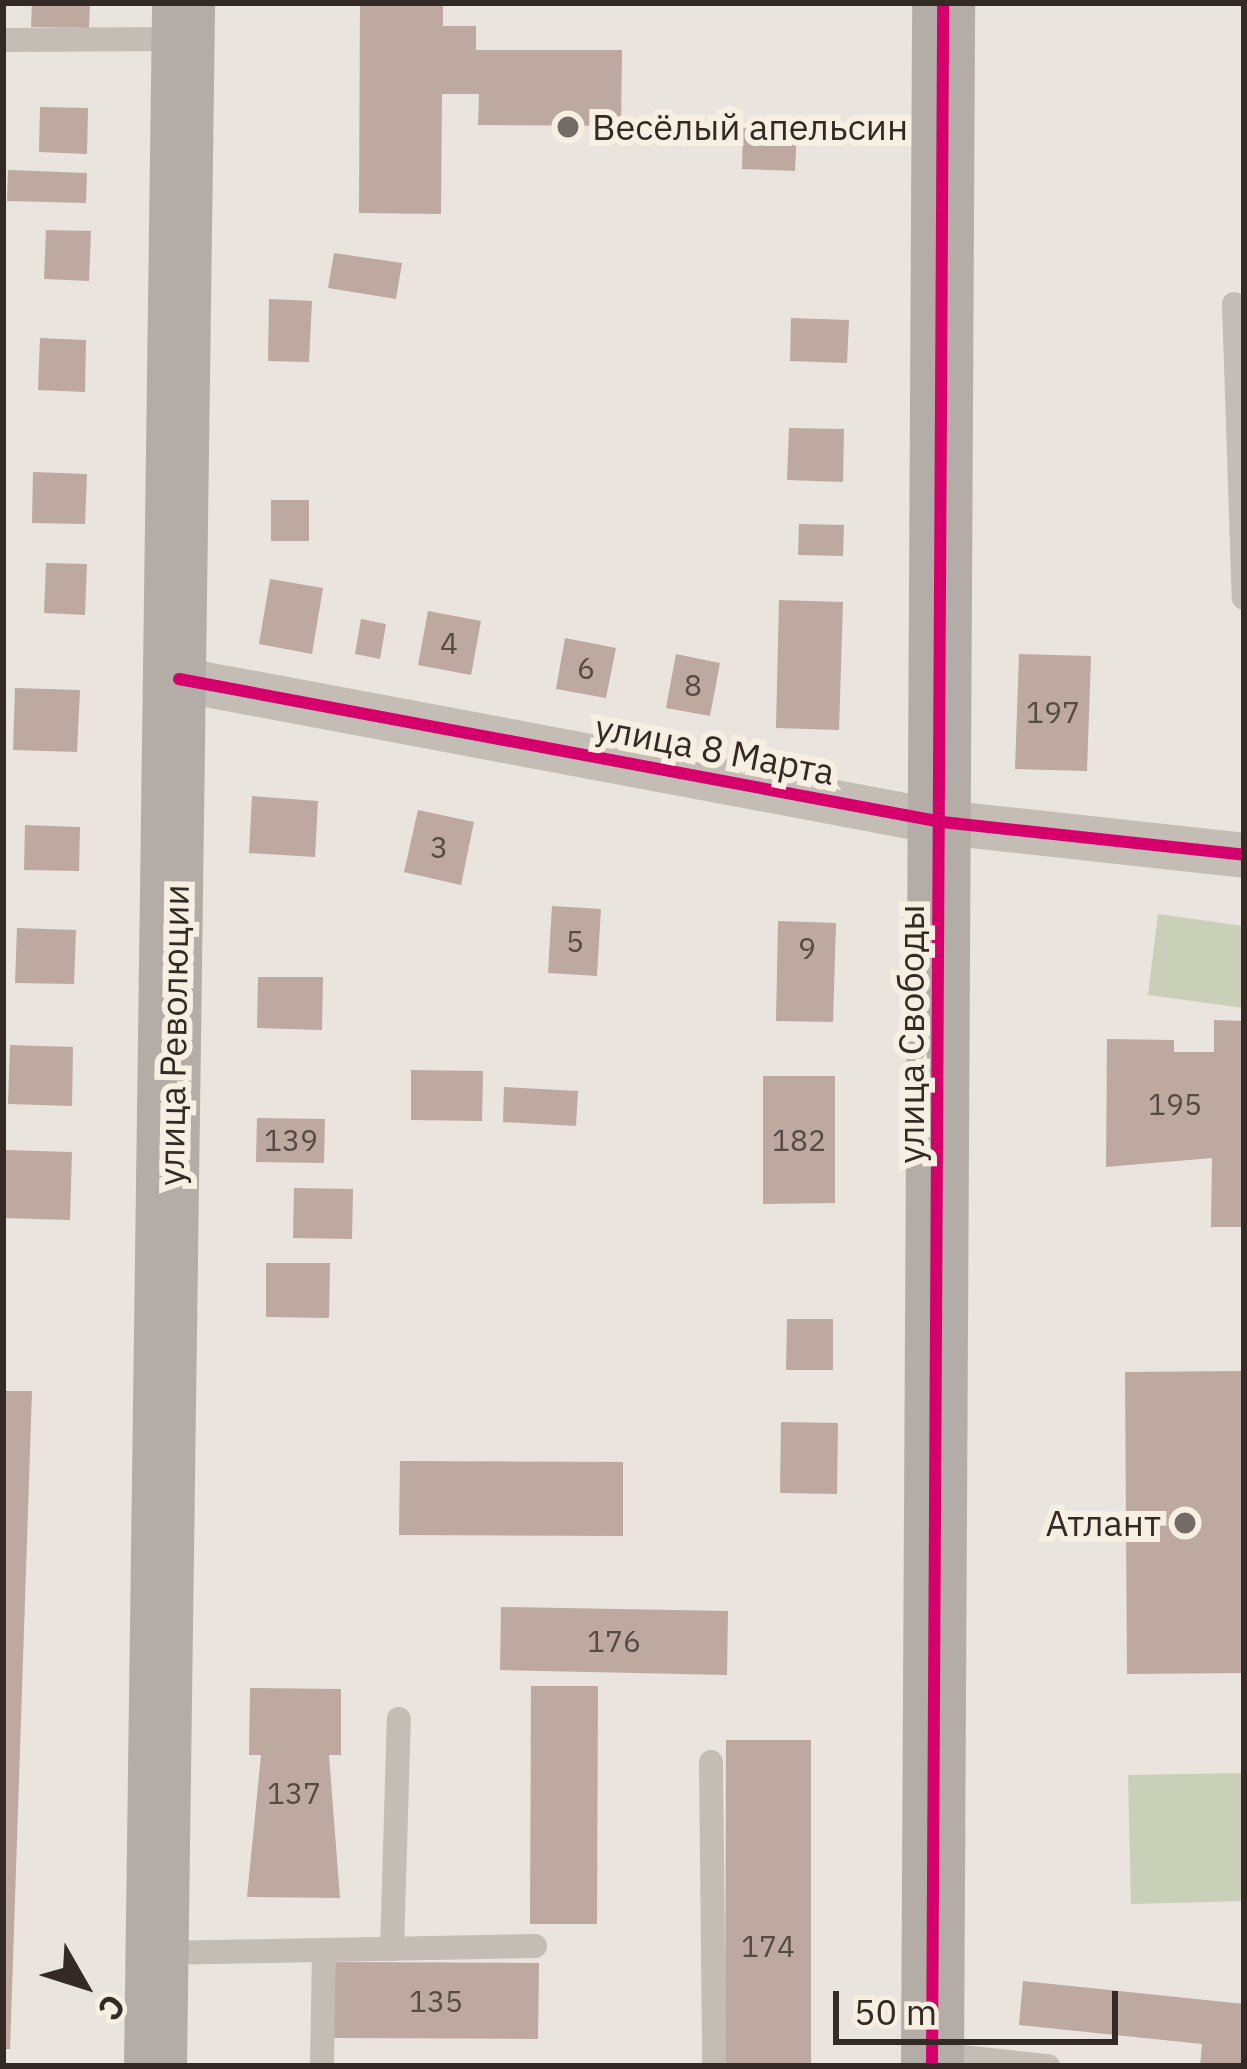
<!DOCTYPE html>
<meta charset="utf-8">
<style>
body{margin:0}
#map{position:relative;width:1247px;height:2069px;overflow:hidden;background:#eae4de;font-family:"IBM Plex Sans",sans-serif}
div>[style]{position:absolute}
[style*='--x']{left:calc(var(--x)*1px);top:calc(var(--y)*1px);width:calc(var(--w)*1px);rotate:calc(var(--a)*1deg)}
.green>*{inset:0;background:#cacfb8}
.building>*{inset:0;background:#bda9a0}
.lane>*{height:24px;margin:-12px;padding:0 12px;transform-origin:12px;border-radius:12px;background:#c3bdb6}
.street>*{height:45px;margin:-22.5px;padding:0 22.5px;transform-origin:22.5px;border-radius:22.5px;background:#c3bdb6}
.secondary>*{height:63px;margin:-31.5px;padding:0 31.5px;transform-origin:31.5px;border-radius:31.5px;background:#b4ada7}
.cycleway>*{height:12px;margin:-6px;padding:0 6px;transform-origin:6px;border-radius:6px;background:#d6006c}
.dots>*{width:33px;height:33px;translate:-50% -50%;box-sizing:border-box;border:6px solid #f8efe3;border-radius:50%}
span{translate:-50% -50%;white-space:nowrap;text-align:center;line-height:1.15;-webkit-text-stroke:12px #f8efe3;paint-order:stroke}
.number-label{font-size:30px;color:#564a44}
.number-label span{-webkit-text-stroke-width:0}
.poi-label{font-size:36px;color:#332a26}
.left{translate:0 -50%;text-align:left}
.right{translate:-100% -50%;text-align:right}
.street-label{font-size:36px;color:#332a26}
.frame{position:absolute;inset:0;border:6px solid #332a26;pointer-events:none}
.north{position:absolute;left:24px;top:1925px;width:120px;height:120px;-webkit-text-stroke:9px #f8efe3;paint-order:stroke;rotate:129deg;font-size:33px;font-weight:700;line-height:48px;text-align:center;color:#332a26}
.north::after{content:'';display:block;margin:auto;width:42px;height:54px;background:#332a26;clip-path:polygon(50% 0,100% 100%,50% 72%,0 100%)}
.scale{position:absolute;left:833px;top:1991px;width:285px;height:54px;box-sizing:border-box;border:6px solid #332a26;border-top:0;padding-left:15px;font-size:36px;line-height:42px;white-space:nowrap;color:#332a26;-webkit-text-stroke:9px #f8efe3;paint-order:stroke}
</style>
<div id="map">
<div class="green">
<div style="clip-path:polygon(1158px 914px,1244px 926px,1244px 1008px,1148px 995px)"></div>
<div style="clip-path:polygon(1244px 1773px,1244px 1901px,1131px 1904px,1128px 1775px)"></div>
</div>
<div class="building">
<div style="clip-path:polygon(32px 3px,90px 3px,89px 28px,31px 27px)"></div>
<div style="clip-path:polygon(360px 3px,443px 3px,443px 26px,476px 26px,476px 50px,622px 50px,621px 126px,478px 125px,479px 94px,442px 94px,441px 214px,359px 213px)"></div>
<div style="clip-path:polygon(40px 107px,88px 108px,87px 154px,39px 152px)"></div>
<div style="clip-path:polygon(743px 128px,797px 131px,795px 171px,742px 169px)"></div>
<div style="clip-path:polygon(8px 170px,87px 173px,86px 203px,7px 201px)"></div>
<div style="clip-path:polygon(46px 230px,91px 231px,89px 281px,44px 279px)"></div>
<div style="clip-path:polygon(334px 253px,402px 263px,396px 299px,328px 288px)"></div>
<div style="clip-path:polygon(269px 299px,312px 301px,309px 362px,268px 361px)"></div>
<div style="clip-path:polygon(791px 318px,849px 320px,847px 363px,790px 361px)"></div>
<div style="clip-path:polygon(40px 338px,86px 340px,85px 392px,38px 390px)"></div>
<div style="clip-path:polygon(789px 428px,844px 429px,843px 482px,787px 480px)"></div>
<div style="clip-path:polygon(33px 472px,87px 474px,85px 524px,32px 523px)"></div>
<div style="clip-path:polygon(271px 500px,309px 500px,309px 541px,271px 541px)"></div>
<div style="clip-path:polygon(799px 524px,844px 525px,843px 556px,798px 555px)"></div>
<div style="clip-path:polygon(46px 563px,87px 564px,85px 615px,44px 613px)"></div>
<div style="clip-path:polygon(270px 579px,323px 588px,312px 654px,259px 644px)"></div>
<div style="clip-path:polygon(779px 600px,843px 602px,839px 730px,776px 728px)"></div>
<div style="clip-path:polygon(428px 611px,481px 621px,471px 675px,418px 665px)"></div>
<div style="clip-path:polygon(361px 619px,386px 624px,380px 659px,355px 654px)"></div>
<div style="clip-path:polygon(565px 638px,616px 648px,606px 698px,556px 689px)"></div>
<div style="clip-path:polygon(676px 654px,720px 663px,710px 716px,666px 708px)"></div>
<div style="clip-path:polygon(1019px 654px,1091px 656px,1087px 771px,1015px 769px)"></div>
<div style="clip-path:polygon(15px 688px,80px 690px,77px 752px,13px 750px)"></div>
<div style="clip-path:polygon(252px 796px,318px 801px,315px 857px,249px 853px)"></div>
<div style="clip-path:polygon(418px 810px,474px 822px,461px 885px,404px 872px)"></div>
<div style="clip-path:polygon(25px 825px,80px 827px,79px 871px,24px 870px)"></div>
<div style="clip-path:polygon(552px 906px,601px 909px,597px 976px,548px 973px)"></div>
<div style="clip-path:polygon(778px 921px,836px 923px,833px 1022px,776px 1021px)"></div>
<div style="clip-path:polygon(17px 928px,76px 930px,74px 984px,15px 983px)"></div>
<div style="clip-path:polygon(258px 977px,323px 977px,322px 1030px,257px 1028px)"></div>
<div style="clip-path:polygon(1214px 1020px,1244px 1021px,1244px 1227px,1211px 1227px,1212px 1158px,1106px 1167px,1107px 1039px,1174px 1040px,1174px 1052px,1214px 1052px)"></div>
<div style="clip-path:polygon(10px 1045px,73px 1047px,72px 1106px,8px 1104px)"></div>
<div style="clip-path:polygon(411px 1070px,483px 1071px,482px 1121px,411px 1120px)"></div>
<div style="clip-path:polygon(763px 1076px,835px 1076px,835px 1203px,763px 1204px)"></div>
<div style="clip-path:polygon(504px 1087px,578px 1091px,576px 1126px,503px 1122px)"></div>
<div style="clip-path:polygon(257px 1118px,325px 1119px,324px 1163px,256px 1162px)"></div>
<div style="clip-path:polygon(5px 1150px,72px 1152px,70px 1220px,3px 1218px)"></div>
<div style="clip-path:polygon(294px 1188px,353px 1189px,352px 1239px,293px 1238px)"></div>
<div style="clip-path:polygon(266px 1263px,330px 1263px,329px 1318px,266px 1317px)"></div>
<div style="clip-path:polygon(787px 1319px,833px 1319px,833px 1370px,786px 1370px)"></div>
<div style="clip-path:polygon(1244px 1371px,1244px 1673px,1127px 1674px,1125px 1372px)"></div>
<div style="clip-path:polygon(3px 1391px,32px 1391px,10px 2049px,3px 2049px)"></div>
<div style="clip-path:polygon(781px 1422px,838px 1423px,837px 1494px,780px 1493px)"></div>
<div style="clip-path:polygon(400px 1461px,623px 1462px,623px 1536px,399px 1535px)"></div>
<div style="clip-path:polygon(501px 1607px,728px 1611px,727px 1675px,500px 1670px)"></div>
<div style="clip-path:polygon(531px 1686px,598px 1686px,597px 1924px,530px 1924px)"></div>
<div style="clip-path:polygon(250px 1688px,341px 1689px,341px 1755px,329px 1755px,340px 1898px,247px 1897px,261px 1755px,249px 1755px)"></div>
<div style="clip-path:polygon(726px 1740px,811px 1740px,811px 2066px,725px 2066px)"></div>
<div style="clip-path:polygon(333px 1962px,539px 1963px,538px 2039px,333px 2038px)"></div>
<div style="clip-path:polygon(1023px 1981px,1244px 2004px,1244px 2066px,1200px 2066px,1202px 2044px,1019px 2025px)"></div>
</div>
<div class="lane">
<div style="--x:3;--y:40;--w:177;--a:-0.3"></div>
<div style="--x:1234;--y:304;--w:294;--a:88.1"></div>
<div style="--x:711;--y:1762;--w:304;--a:89.4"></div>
<div style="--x:392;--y:1949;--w:230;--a:-88.3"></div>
<div style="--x:324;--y:1950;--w:211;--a:-1.1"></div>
<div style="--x:157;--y:1953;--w:167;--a:-1"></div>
<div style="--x:324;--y:1950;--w:116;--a:91"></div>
<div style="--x:933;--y:2054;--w:116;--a:6"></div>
</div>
<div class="street">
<div style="--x:179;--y:679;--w:776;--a:10.62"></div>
<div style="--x:942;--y:822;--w:304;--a:6.2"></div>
</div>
<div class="secondary">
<div style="--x:155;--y:2066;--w:2063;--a:-89.22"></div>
<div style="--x:932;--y:2066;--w:2063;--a:-89.69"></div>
</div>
<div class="cycleway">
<div style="--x:179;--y:679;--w:776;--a:10.62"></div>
<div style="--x:942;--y:822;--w:304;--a:6.2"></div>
<div style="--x:932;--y:2066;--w:2063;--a:-89.69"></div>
</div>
<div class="dots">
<div style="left:568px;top:127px;background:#736b66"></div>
<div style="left:1185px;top:1523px;background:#736b66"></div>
</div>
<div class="number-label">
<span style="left:449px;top:643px">4</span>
<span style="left:586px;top:668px">6</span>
<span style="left:693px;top:685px">8</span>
<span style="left:1053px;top:712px">197</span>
<span style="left:439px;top:847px">3</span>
<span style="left:575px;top:941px">5</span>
<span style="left:807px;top:948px">9</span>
<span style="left:1175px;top:1104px">195</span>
<span style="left:291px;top:1140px">139</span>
<span style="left:799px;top:1140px">182</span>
<span style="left:614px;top:1641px">176</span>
<span style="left:294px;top:1793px">137</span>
<span style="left:768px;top:1946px">174</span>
<span style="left:436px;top:2001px">135</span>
</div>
<div class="poi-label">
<span class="left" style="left:592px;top:127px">Весёлый апельсин</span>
<span class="right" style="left:1161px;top:1523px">Атлант</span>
</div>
<div class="street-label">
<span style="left:715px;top:749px;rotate:11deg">улица 8 Марта</span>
<span style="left:911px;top:1034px;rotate:-90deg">улица Свободы</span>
<span style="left:173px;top:1035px;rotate:-89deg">улица Революции</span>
</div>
<div class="frame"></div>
<div class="north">С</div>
<div class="scale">50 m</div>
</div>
